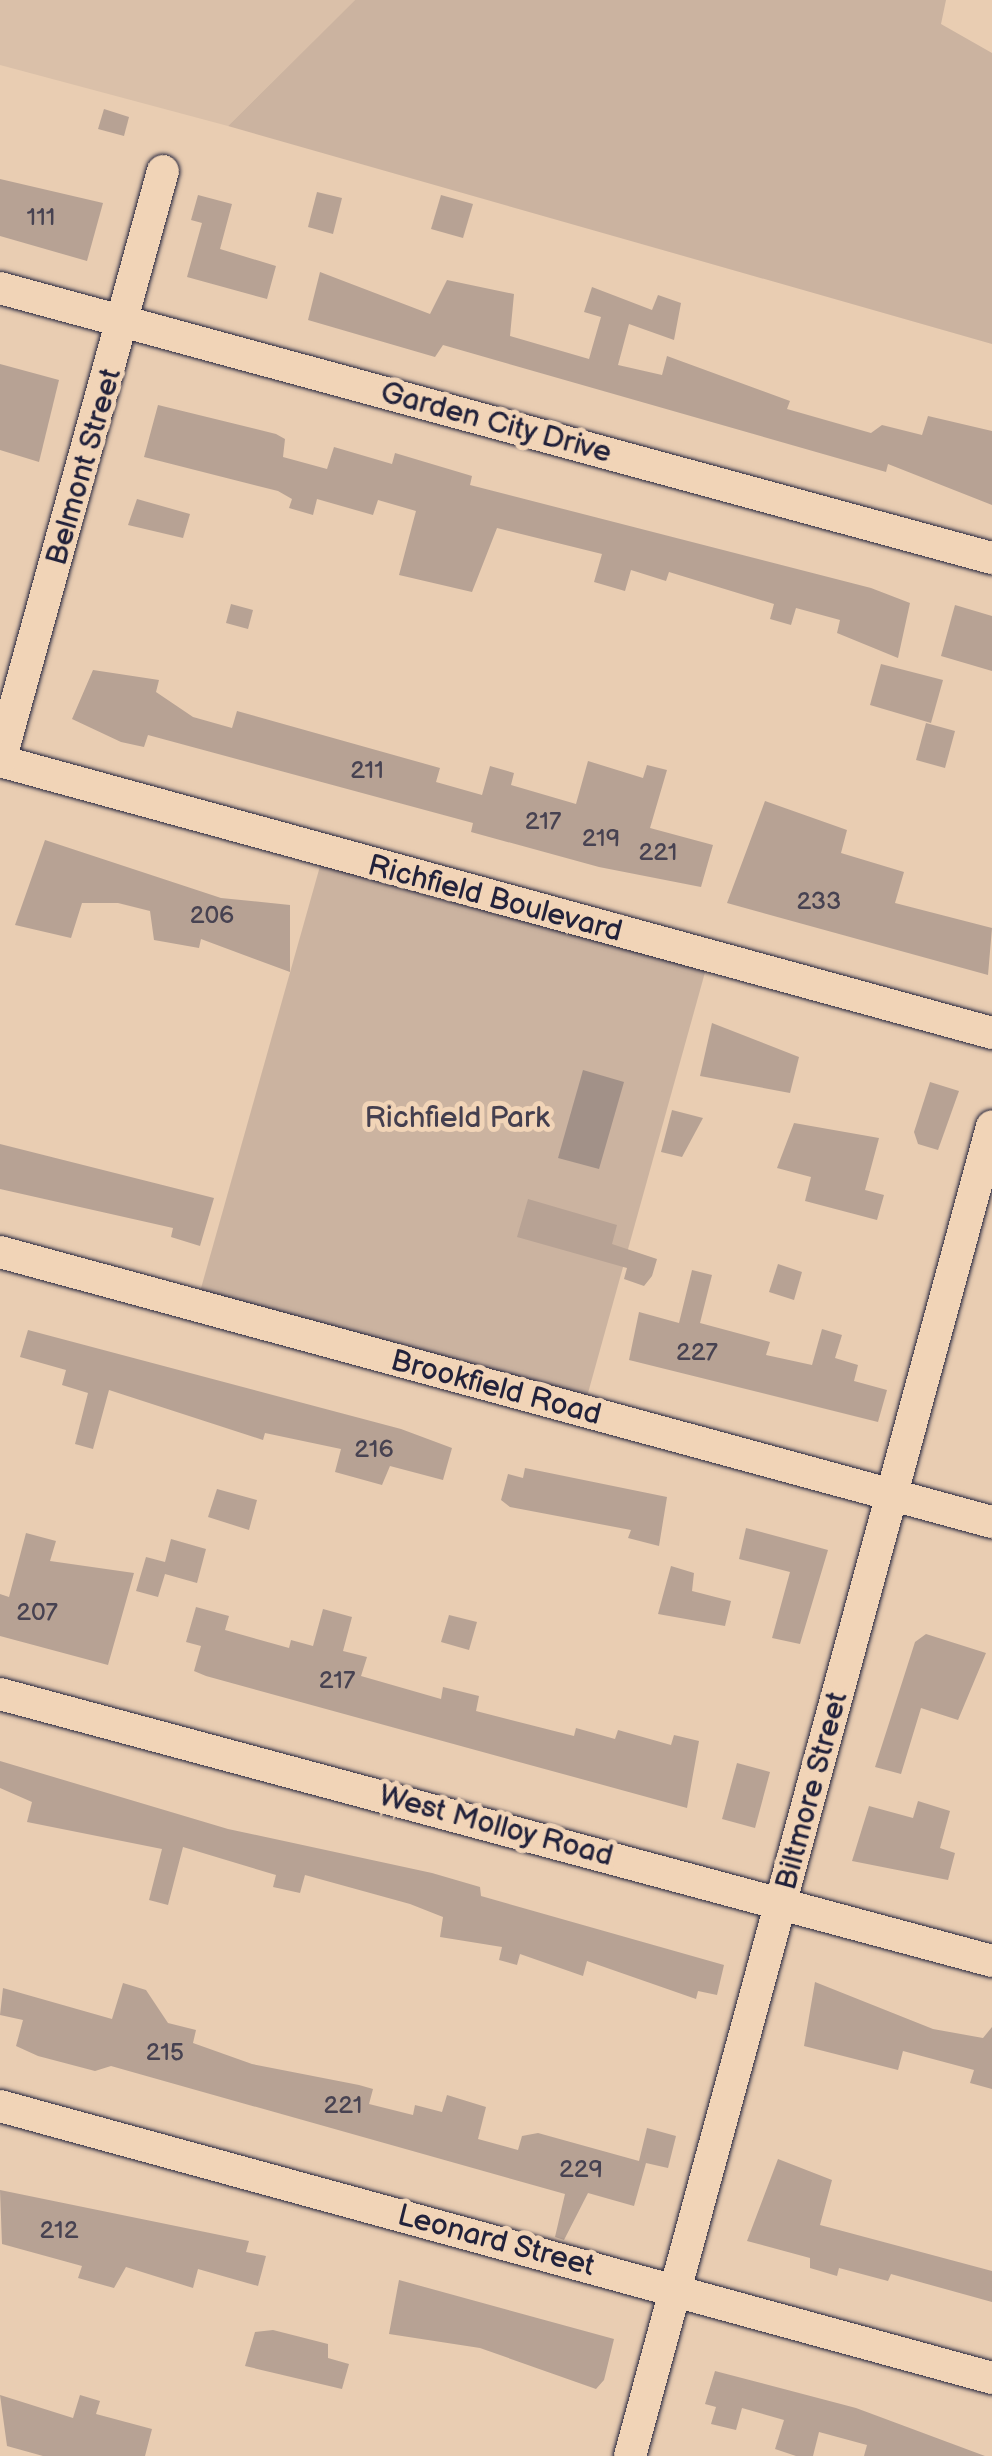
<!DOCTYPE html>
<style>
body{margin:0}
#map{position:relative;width:992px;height:2456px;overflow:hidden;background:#e9cdb2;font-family:"Balsamiq Sans",sans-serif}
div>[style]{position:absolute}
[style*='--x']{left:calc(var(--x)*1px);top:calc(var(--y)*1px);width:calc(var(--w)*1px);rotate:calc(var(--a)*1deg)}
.built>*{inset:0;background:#dac0a9}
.green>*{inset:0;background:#cbb3a0}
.water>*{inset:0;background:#a29188}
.building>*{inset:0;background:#b7a294}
.roads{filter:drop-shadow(0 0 2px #22223b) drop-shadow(0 0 2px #22223b)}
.minor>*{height:32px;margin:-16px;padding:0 16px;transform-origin:16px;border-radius:16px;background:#f1d4b7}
span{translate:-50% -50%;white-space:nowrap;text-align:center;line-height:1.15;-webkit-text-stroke:10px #f1d4b7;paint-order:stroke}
.number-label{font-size:25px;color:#474251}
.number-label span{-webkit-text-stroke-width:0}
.street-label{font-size:30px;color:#22223b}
.park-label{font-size:30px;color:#443f4f}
</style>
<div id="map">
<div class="built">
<div style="clip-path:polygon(0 0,355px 0,228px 126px,0 65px)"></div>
</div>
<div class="green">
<div style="clip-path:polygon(355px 0,946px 0,941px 24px,992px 53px,992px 344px,228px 126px)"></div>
<div style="clip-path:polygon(324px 852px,709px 958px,583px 1411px,196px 1306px)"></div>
</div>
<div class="water">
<div style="clip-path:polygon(583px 1070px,624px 1082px,599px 1169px,558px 1158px)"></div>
</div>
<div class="building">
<div style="clip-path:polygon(104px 109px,129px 117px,124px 136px,98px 129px)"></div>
<div style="clip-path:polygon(0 179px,103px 203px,87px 261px,0 236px)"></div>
<div style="clip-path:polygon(317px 192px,342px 198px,333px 234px,308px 227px)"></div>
<div style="clip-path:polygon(198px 195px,232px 204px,220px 249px,276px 266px,267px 299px,187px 277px,202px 223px,191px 220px)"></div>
<div style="clip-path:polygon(441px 195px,473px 204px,463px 238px,431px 229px)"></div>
<div style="clip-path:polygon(320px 272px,430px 314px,447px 280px,514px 294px,510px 336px,589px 359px,601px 317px,584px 312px,592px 287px,652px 310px,658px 295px,681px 303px,674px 340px,629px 324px,618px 365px,662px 375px,667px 356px,790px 401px,787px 409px,871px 433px,882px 425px,922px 435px,928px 416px,992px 431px,992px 505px,888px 464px,886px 472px,443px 345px,435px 357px,308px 320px)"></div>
<div style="clip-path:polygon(0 364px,59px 380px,39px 462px,0 450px)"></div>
<div style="clip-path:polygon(158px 405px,276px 434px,285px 439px,283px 457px,327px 469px,334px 447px,392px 464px,395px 453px,472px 476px,470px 485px,871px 588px,910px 603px,898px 658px,837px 633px,840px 620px,796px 608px,791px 625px,770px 619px,774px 604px,669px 572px,666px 581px,631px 570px,625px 591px,594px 582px,602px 554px,497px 528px,472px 592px,399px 575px,416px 511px,378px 500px,373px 515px,317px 499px,313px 515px,289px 508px,292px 499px,278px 491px,144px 457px)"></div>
<div style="clip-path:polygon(137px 499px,190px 514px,183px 538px,128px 525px)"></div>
<div style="clip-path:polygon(231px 604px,253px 610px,248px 629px,226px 623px)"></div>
<div style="clip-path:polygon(955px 605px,992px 616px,992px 671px,941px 656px)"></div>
<div style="clip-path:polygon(881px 664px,943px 680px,931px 723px,870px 705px)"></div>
<div style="clip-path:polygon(93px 670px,159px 680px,156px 692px,193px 717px,232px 728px,237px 711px,440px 768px,436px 782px,482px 795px,490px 766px,514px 773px,511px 785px,576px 804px,588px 761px,643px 778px,647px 765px,667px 770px,650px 828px,713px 845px,701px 887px,599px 867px,471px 832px,473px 823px,148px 735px,144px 747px,121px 742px,72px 719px)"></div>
<div style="clip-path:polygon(926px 723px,955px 731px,945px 768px,916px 760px)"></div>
<div style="clip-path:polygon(765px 801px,847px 830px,841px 853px,904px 872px,895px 903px,992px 928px,988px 975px,727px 903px)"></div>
<div style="clip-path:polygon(45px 840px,221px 898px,290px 905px,290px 972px,201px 939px,199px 948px,154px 940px,150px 911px,118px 903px,82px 903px,71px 938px,15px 925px)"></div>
<div style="clip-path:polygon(712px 1023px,799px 1057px,790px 1093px,700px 1076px)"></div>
<div style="clip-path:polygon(930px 1082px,959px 1091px,938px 1150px,918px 1144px,914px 1132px)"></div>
<div style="clip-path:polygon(672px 1110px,703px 1118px,682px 1157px,661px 1152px)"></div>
<div style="clip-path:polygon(794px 1123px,879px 1138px,865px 1190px,884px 1195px,877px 1220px,805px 1201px,811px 1177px,777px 1168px)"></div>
<div style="clip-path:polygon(0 1144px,214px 1198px,200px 1246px,171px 1237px,173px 1228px,0 1189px)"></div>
<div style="clip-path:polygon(528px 1199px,617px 1225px,612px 1244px,657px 1259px,652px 1276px,644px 1286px,624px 1279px,627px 1268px,517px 1237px)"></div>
<div style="clip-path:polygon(778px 1264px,802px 1272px,794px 1300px,769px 1292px)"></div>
<div style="clip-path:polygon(692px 1270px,712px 1275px,700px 1323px,770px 1342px,766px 1355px,812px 1365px,822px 1329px,842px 1335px,835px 1358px,858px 1365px,854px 1381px,887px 1390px,878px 1422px,629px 1360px,639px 1312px,679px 1323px)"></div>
<div style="clip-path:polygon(28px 1330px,401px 1429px,452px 1448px,443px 1480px,390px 1466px,382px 1485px,335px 1472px,341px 1449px,265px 1433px,263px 1440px,109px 1390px,93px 1449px,75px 1444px,88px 1393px,62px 1385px,66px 1370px,20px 1357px)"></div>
<div style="clip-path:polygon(525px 1468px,667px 1497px,659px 1546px,628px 1538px,631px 1530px,510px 1507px,501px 1500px,508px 1474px,523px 1478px)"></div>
<div style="clip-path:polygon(217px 1489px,257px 1500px,249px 1530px,208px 1517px)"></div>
<div style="clip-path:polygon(746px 1528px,828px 1550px,800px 1644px,772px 1638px,790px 1572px,739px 1559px)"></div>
<div style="clip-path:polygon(26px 1533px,56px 1541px,50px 1561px,134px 1573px,108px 1665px,0 1636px,0 1594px,9px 1597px)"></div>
<div style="clip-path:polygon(171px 1539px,206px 1549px,197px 1583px,165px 1574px,158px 1597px,136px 1591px,146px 1557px,165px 1562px)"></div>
<div style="clip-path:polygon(671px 1566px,694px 1573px,692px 1591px,731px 1601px,725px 1626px,658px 1614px)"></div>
<div style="clip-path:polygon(196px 1607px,229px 1616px,225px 1630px,289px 1648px,291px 1640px,313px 1646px,323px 1609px,352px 1617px,343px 1651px,367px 1657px,361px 1676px,441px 1699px,443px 1687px,479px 1696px,476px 1711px,574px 1736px,576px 1728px,615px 1739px,618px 1730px,671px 1745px,674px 1735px,699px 1741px,687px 1808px,206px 1676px,194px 1671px,201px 1646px,186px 1642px)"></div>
<div style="clip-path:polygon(449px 1615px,477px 1622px,469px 1650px,441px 1642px)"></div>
<div style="clip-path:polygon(926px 1634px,986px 1653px,958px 1720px,921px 1708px,901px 1774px,875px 1767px,915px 1642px)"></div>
<div style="clip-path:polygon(0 1761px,228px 1829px,432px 1873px,480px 1887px,481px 1896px,724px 1965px,717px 1995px,698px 1991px,696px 1999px,587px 1961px,583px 1976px,520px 1954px,517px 1965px,499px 1960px,502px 1947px,440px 1937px,443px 1917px,410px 1904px,305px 1875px,300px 1893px,273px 1887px,276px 1875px,183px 1847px,168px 1905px,149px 1900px,162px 1849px,27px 1822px,32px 1802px,0 1788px)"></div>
<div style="clip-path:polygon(737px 1763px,770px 1772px,755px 1828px,722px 1819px)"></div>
<div style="clip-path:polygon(918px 1801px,950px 1811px,940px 1848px,955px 1853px,948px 1880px,852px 1861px,869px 1806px,913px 1818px)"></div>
<div style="clip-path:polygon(815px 1982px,933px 2029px,983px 2038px,992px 2027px,992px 2089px,970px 2083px,974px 2070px,903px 2051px,898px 2070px,804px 2046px)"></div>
<div style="clip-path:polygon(123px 1983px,146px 1990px,168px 2023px,196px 2030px,193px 2043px,252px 2064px,359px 2085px,373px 2089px,369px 2104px,413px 2115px,415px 2105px,442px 2112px,447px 2095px,486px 2107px,478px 2139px,518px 2150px,522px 2136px,538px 2133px,639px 2161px,647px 2128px,676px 2136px,668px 2168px,646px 2163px,634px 2206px,588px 2193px,564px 2240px,555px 2237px,565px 2194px,111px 2066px,95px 2071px,38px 2056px,16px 2046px,23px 2020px,0 2015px,3px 1988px,112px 2019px)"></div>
<div style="clip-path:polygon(778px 2159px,832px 2180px,820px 2225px,992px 2271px,992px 2302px,891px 2274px,888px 2281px,839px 2268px,837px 2276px,810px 2268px,810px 2258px,747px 2241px)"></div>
<div style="clip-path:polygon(0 2190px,249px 2241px,246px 2252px,266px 2256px,258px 2286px,198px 2269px,193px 2288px,126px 2267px,114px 2288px,78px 2278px,82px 2266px,2px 2244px)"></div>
<div style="clip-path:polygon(399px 2280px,614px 2339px,604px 2380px,596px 2389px,480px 2348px,389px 2334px)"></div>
<div style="clip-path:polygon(273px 2330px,328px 2344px,328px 2358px,349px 2364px,342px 2389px,245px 2366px,255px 2332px)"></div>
<div style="clip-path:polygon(715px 2371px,856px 2408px,985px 2456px,864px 2456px,867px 2445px,819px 2432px,813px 2456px,796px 2456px,775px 2449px,784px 2420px,742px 2408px,736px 2430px,711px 2424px,716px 2407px,705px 2404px)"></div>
<div style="clip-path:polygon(0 2395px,73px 2418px,80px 2395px,100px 2401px,96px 2414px,152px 2429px,145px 2456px,43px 2456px,7px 2446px)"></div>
</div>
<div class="roads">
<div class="minor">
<div style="--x:0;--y:288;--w:1028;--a:15.23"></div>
<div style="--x:0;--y:761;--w:1029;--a:15.33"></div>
<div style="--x:0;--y:761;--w:612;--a:-74.56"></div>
<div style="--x:0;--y:1252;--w:1028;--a:15.23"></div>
<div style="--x:0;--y:1694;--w:1027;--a:15.06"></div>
<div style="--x:0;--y:2106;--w:1029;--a:15.33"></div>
<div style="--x:630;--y:2456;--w:1378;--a:-74.77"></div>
</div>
</div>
<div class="number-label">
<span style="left:41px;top:218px">111</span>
<span style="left:367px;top:771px">211</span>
<span style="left:543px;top:822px">217</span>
<span style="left:601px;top:839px">219</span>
<span style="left:658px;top:853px">221</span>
<span style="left:819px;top:902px">233</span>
<span style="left:212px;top:916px">206</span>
<span style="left:697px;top:1353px">227</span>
<span style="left:374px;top:1450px">216</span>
<span style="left:37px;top:1613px">207</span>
<span style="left:337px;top:1681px">217</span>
<span style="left:165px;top:2053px">215</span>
<span style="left:343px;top:2106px">221</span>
<span style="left:581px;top:2170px">229</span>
<span style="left:59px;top:2231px">212</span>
</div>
<div class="street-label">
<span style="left:496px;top:423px;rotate:15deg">Garden City Drive</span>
<span style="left:84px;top:467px;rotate:-74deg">Belmont Street</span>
<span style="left:495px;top:899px;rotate:15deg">Richfield Boulevard</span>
<span style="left:496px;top:1388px;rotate:15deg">Brookfield Road</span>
<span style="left:812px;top:1791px;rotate:-75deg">Biltmore Street</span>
<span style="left:496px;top:1826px;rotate:15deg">West Molloy Road</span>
<span style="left:496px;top:2241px;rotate:15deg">Leonard Street</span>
</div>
<div class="park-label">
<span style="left:457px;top:1118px">Richfield Park</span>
</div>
</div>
